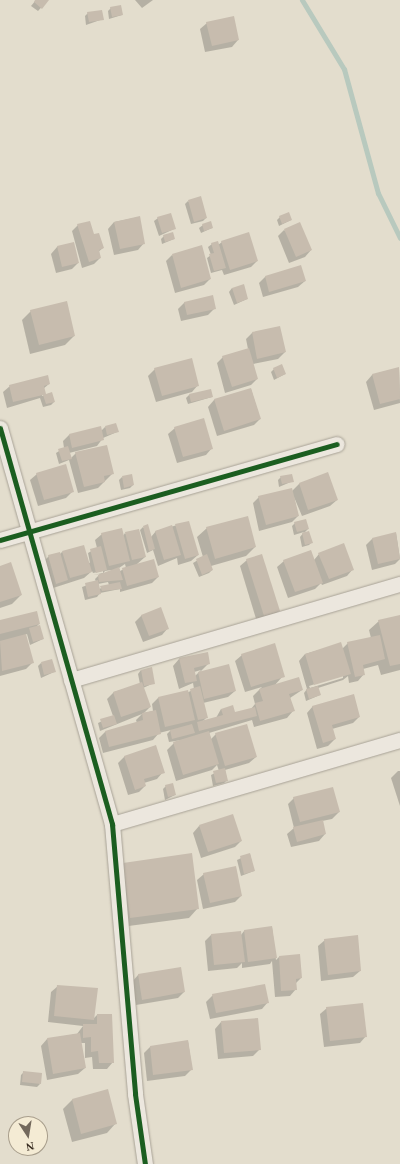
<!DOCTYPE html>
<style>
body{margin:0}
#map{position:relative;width:400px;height:1164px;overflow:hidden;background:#e3ddcd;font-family:Georgia,serif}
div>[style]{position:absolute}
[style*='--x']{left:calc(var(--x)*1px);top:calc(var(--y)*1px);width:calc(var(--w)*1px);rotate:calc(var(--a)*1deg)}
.shadow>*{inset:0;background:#0003}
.stream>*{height:5px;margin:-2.5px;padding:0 2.5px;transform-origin:2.5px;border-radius:2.5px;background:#b8c9be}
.building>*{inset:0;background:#c7bcae}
.roads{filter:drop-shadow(0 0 1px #a8a296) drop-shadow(0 0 1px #a8a296)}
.minor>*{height:15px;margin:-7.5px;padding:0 7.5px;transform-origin:7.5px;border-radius:7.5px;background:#ece7de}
.cycleway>*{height:5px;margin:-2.5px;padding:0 2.5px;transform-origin:2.5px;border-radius:2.5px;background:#1b5e20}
span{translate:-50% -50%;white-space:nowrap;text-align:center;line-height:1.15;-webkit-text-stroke:3.5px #f4ebd4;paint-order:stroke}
.north{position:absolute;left:8px;top:1116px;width:40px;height:40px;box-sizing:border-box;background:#f4ebd4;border:1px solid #a89e8c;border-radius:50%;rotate:168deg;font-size:11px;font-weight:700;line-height:16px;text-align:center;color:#372b1f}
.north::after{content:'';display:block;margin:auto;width:14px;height:18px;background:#73695c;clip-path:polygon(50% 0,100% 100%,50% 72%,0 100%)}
</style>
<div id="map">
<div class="shadow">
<div style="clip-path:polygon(36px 0,48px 0,38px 11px,31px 6px)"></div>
<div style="clip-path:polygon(135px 0,153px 0,142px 8px)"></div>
<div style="clip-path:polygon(111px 8px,122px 15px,109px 19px,108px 11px)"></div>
<div style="clip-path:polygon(88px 13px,103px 19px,86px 25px,85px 16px)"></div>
<div style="clip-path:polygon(207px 23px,238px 40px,232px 47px,205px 52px,200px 29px)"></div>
<div style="clip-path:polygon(188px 201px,206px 218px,203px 221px,191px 224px,185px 204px)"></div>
<div style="clip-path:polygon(139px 217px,144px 243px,138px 250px,114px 255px,108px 229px,114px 222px)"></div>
<div style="clip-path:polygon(280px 217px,291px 220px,279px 226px,277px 220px)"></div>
<div style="clip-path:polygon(158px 218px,174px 229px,159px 236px,154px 221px)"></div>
<div style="clip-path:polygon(78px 225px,93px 235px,103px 248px,98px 252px,100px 258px,94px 264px,82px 268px,72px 231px)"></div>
<div style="clip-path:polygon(203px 225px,212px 228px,201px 233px,199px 228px)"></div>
<div style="clip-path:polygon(284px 230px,311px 250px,305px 257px,289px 263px,278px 236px)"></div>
<div style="clip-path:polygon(164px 236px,174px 239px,162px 244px,161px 239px)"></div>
<div style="clip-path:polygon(222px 242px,257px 261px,251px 267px,224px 275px,222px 270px,211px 273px,207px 258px,211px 255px,208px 247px,212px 244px,218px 245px)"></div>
<div style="clip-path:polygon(73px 243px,78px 263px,72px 269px,56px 273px,51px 254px,57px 247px)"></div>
<div style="clip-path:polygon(172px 255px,210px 279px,204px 285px,175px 293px,166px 261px)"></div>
<div style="clip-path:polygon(300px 267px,305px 281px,298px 287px,263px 297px,259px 283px,265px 277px)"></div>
<div style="clip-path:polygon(232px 288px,247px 299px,234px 305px,229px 292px)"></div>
<div style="clip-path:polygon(185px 302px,215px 308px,208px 315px,181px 321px,178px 309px)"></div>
<div style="clip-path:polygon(31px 311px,74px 336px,65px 345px,30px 354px,22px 320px)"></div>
<div style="clip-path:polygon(279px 327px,285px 352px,278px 359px,253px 364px,257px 379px,251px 385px,225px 393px,217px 363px,223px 357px,248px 349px,246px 339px,252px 333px)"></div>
<div style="clip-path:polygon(399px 368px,400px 403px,374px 410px,366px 382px,372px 375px)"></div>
<div style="clip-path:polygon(155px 369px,198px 385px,192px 392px,156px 402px,148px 376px)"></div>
<div style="clip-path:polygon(274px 369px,285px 374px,274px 380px,271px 372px)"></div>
<div style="clip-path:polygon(49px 384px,43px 389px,42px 396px,51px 393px,54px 402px,51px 405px,43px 407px,40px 398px,7px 408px,3px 392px,10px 386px)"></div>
<div style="clip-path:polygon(251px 389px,260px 419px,254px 425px,217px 436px,208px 407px,214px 400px)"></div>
<div style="clip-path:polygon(189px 395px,212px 397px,188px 404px,186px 398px)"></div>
<div style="clip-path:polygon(100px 427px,101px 431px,105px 427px,117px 432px,103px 438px,97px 446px,69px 453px,71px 458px,76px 453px,113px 473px,98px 488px,78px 493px,69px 460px,59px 464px,56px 453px,64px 448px,63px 441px,69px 435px)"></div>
<div style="clip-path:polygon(175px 428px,212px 448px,206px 455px,177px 463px,168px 434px)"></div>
<div style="clip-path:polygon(37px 474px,73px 491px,66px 498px,38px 506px,30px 480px)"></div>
<div style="clip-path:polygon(328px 474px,337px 500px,330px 506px,302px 516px,294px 497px,298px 516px,292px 522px,259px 531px,253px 503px,259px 497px,292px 491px,299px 484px)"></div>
<div style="clip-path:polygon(122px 477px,133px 485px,130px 488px,121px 490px,119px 480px)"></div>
<div style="clip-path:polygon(281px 477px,293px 481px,279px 487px,278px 480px)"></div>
<div style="clip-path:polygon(188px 522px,198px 555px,191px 561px,178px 565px,177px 558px,158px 566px,153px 550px,147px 553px,140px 530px,143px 527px,151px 537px,156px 531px)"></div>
<div style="clip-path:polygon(295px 523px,308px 529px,303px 534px,312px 542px,309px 545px,302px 547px,300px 537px,304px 532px,294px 535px,292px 526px)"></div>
<div style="clip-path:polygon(207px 528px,255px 547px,246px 556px,211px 566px,212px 570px,209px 573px,199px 577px,193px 563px,203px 557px,197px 537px)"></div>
<div style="clip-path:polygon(evenodd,125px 533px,145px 557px,136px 565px,158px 577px,152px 583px,120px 592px,120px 589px,100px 593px,97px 597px,85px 600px,82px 587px,96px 582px,95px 579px,100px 574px,93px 575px,103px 573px,103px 571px,93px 573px,92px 571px,84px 578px,50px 589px,42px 563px,49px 556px,59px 555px,62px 552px,90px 563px,88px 553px,97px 548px,95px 540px,102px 534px,123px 536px,125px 533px,125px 564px,126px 568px,120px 571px,119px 568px,125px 564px,125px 533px,111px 570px,111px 571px,102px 575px,105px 571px,111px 570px,125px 533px,108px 582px,109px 585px,99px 589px,98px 584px,108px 582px)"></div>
<div style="clip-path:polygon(396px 533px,400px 559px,395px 564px,372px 570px,366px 545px,372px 539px)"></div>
<div style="clip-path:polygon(319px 554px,353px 569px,347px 576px,322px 585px,321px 583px,315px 589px,288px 598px,277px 567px,284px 561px,314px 560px)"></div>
<div style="clip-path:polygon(247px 560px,279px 611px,272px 617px,257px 622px,240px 566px)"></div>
<div style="clip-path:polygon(0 567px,21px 595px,12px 604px,0 608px)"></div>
<div style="clip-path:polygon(142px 615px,168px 628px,162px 635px,143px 642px,135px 622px)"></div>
<div style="clip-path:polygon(evenodd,400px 616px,400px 670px,381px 675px,378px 665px,363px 669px,364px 674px,358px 681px,349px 683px,348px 676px,343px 680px,318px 688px,320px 695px,306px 701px,304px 693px,307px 689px,299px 661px,305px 654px,340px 644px,342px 649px,348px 643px,371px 638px,369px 630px,379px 621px,400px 616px,343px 675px,343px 678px,310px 688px,309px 686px,343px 675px)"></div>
<div style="clip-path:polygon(0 621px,39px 624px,36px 627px,43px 639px,30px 645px,27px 634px,25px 635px,32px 663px,26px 669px,0 676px)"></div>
<div style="clip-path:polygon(evenodd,242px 655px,283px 676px,274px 686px,302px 690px,290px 698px,293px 711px,287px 718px,254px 727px,252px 720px,209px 733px,211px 739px,216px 734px,256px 757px,249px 763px,225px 770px,227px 780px,224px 783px,213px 786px,211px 775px,219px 771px,217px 765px,212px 770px,176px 781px,167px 750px,174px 743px,188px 739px,169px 742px,167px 734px,171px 730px,159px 733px,153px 740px,103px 753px,99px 738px,105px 732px,137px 723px,136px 720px,142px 714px,100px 731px,98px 723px,113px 716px,107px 699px,114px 692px,140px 684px,138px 674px,141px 670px,154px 683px,143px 688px,150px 707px,144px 713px,153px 711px,152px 704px,158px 698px,187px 693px,194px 689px,193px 683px,179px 689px,173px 666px,179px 659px,209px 663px,200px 672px,235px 691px,228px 697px,203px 703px,207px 717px,202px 722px,216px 718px,221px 709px,234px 713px,251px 709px,255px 704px,253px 696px,262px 687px,245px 692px,235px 661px,242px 655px,201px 670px,195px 676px,194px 672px,201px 670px)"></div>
<div style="clip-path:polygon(41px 663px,54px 672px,41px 678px,38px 666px)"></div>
<div style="clip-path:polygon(313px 706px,359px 717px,353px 723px,332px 729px,335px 739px,328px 746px,317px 749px,307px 713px)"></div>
<div style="clip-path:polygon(125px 756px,163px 772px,157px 779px,144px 783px,145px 786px,139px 792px,128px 795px,118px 763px)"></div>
<div style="clip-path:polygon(398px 771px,400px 771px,400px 806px,391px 778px)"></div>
<div style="clip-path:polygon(166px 786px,175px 795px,165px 800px,163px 789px)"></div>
<div style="clip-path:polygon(294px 798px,339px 812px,332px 819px,322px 821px,325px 834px,319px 841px,291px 847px,287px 834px,294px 828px,288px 804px)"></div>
<div style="clip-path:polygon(199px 826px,241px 841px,235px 847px,201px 858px,193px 833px)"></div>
<div style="clip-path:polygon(250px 854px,254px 871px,241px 876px,237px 860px)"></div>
<div style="clip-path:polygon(123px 864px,198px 908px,189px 918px,121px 927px,114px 873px)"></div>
<div style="clip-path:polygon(204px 874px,241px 896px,235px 902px,203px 909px,197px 880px)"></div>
<div style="clip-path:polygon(272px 927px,276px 960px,279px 957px,299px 956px,301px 978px,296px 983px,296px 989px,290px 996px,275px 997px,272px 961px,270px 964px,242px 968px,242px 963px,237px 968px,208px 971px,205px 941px,211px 935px,240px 932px,241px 935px,244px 931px)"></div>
<div style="clip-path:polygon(325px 940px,360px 971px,353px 977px,321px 981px,318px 946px)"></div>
<div style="clip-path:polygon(180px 968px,184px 992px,178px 998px,136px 1005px,132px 982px,138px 975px)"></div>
<div style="clip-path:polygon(58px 986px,93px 1019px,97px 1015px,113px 1062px,107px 1069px,93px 1069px,92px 1057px,85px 1058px,85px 1043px,81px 1043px,85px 1068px,78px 1074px,47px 1080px,41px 1046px,47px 1039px,77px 1034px,83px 1026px,48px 1022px,51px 992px)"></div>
<div style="clip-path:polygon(213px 995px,268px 1002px,262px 1009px,210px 1019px,206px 1002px)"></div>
<div style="clip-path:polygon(327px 1008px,366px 1036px,360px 1043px,324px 1047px,320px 1014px)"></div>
<div style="clip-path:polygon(221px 1022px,260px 1049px,253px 1056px,218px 1059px,215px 1029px)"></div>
<div style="clip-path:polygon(188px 1041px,192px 1069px,185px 1076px,147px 1081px,144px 1053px,150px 1047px)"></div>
<div style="clip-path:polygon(24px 1072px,40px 1084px,37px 1087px,20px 1085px,21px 1075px)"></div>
<div style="clip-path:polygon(107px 1090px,116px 1123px,107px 1133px,72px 1142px,63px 1109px,72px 1100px)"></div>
</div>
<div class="stream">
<div style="--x:302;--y:0;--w:81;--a:58.7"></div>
<div style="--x:344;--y:69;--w:129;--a:74.7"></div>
<div style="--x:378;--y:193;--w:50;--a:63.9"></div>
</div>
<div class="building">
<div style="clip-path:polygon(35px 0,49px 0,42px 9px,34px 2px)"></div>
<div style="clip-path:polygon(121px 5px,123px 15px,112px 17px,110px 7px)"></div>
<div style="clip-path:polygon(102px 10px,104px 20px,89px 22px,87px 12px)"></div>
<div style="clip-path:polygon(234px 16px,239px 40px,212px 46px,206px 22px)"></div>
<div style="clip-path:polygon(201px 196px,207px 218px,194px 222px,188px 200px)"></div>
<div style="clip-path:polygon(289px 212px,292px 220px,282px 224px,279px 216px)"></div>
<div style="clip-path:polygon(171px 213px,176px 229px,162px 233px,157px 217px)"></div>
<div style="clip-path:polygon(140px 216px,145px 244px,120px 249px,114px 222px)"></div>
<div style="clip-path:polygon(90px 221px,94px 234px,99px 233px,104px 248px,99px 250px,101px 258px,89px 262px,77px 224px)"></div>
<div style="clip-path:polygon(211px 221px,213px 228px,204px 231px,202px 224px)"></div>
<div style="clip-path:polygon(300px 222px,312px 250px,296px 257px,284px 229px)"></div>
<div style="clip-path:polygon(173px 232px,175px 239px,165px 242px,163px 235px)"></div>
<div style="clip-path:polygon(249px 232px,258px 261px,230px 270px,221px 241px)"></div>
<div style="clip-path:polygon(218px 241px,226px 268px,214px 271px,209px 254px,214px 253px,211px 243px)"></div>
<div style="clip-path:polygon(74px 242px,79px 263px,62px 267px,57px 246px)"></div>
<div style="clip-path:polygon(202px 245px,211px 279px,181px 288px,172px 254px)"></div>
<div style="clip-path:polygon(301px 265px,306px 281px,269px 292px,265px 276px)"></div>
<div style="clip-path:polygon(244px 284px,248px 299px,237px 303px,232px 288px)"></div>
<div style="clip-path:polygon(213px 295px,216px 309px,187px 315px,184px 302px)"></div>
<div style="clip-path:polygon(67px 301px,75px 336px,39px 345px,30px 310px)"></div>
<div style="clip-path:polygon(280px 326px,286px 352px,257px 359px,252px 332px)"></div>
<div style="clip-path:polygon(249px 348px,258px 379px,232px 387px,222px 356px)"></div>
<div style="clip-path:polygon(192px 358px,199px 386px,162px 396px,154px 368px)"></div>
<div style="clip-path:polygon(282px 364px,286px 374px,277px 378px,273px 368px)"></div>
<div style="clip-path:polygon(399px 367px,400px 399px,380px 404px,372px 374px)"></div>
<div style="clip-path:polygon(48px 375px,50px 384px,44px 386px,46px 394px,52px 392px,55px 402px,46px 404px,43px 395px,13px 402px,9px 385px)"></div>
<div style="clip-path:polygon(251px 388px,261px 419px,224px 431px,214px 399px)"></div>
<div style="clip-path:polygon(211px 389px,213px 397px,191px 402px,189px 394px)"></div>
<div style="clip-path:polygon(204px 418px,213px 449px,183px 457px,174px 427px)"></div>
<div style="clip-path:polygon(116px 423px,119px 432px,107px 435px,105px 426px)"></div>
<div style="clip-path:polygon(101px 426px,104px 440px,72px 448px,69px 434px)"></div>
<div style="clip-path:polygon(107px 445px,114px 474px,104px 476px,105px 482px,84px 487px,75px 452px)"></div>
<div style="clip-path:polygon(68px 446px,72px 459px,62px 461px,58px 449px)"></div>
<div style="clip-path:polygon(66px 464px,74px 492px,44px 500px,36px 473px)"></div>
<div style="clip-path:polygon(328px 472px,338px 500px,308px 510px,299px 483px)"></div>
<div style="clip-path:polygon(132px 474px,134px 485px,124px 488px,122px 476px)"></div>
<div style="clip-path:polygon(292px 474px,294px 482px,282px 484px,280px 476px)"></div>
<div style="clip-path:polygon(292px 488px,299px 516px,266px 525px,258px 496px)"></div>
<div style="clip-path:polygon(248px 516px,256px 547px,215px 559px,206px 527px)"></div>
<div style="clip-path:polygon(306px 519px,309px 529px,297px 532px,294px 522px)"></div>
<div style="clip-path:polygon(189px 521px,199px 555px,185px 559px,175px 524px)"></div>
<div style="clip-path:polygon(148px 524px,155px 549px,149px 551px,143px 526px)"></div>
<div style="clip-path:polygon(172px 525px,181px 555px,164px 560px,155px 531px)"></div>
<div style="clip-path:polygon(122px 528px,130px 561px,109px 566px,101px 533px)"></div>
<div style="clip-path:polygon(139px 529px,146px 557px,132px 560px,125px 532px)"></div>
<div style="clip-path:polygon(309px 531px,313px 543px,305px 545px,302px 533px)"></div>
<div style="clip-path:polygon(396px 532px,400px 559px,378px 564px,372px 538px)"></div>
<div style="clip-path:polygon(344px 543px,354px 570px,329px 579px,318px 553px)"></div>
<div style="clip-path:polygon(84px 545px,92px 572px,70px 578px,62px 551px)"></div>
<div style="clip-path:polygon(101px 546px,107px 570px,96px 573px,90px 549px)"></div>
<div style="clip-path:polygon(311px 550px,323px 583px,295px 592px,283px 560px)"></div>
<div style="clip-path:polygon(60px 552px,68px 580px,56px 584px,48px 555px)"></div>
<div style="clip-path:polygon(207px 554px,213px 570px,202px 575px,196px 559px)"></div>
<div style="clip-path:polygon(262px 554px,280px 611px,264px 616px,246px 559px)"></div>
<div style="clip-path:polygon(154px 559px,159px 577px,127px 586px,122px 568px)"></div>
<div style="clip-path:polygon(11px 562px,22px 595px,0 602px,0 566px)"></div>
<div style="clip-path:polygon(119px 567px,123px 580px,99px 582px,98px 575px)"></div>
<div style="clip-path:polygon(98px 580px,101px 594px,88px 597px,85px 583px)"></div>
<div style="clip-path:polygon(120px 582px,122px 589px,102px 591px,100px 586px)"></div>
<div style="clip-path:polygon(161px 607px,169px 629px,149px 636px,141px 615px)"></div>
<div style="clip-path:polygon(37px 611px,40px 624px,0 634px,0 620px)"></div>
<div style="clip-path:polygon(400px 615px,400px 664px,390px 666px,378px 620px)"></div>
<div style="clip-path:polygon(40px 625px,44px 639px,33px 642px,29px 628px)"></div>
<div style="clip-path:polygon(26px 634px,34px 663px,2px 671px,0 641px)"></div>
<div style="clip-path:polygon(380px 635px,385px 659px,363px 665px,365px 675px,355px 677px,347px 642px)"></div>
<div style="clip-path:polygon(341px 642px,351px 674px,314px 685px,305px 654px)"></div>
<div style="clip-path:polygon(275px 643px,285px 677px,251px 687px,241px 654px)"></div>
<div style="clip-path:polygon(208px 652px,210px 664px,194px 668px,197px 681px,185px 683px,179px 658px)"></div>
<div style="clip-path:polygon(52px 659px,56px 672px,44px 675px,41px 662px)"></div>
<div style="clip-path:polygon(229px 664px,236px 691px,204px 699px,198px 672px)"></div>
<div style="clip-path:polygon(152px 667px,155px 684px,144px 686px,141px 670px)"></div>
<div style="clip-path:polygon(299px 677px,303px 690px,289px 694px,295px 711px,260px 721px,255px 703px,263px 701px,259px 689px)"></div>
<div style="clip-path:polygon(142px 682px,151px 707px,121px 717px,113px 692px)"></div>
<div style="clip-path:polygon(200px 686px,208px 718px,198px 720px,190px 689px)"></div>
<div style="clip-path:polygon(318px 686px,321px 695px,309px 699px,306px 689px)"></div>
<div style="clip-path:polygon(188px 690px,195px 720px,165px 727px,158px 697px)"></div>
<div style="clip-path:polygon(354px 694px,360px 717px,332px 725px,336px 739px,323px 743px,312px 706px)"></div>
<div style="clip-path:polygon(233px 705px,235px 712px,255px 707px,257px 716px,199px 731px,197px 722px,223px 715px,221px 709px)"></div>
<div style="clip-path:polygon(156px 710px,161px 734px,109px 747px,105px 731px,143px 720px,142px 713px)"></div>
<div style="clip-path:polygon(114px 715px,117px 724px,103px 728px,100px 719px)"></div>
<div style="clip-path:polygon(192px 724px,195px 733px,172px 739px,170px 730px)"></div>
<div style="clip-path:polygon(247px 724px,257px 757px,225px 766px,215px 733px)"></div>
<div style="clip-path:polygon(209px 731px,219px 764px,183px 775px,173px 742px)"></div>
<div style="clip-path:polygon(156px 745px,165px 773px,144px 779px,146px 786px,135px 790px,124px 756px)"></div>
<div style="clip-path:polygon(225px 768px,228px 781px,216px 783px,213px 771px)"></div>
<div style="clip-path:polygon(173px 783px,176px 795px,168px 797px,165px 785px)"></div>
<div style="clip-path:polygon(333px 787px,340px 812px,300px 822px,293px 797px)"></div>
<div style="clip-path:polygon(233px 814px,242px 841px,208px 852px,199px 825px)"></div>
<div style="clip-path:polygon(323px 820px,326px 834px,297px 842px,293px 827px)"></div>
<div style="clip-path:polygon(192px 853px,199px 909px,130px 918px,123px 863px)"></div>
<div style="clip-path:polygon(250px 853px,255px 871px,244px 874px,240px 856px)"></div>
<div style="clip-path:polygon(236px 866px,242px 896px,210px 903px,203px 873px)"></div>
<div style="clip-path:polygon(272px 926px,277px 958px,248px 962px,244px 930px)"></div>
<div style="clip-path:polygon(241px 931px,245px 962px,214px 965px,211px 934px)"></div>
<div style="clip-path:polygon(358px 935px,361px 971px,328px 975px,324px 939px)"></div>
<div style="clip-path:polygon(300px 954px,302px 978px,296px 979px,297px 990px,281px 991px,279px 956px)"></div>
<div style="clip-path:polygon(181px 967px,185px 992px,142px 1000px,138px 974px)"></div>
<div style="clip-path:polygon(265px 984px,269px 1003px,216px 1013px,212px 994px)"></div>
<div style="clip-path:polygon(57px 985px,98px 988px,94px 1020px,54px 1016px)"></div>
<div style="clip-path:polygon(363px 1003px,367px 1037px,330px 1041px,326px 1007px)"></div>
<div style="clip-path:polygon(97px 1014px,112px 1014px,114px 1063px,99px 1063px,98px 1051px,91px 1052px,91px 1037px,83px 1038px,83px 1024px,97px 1024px)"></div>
<div style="clip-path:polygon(258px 1018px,261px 1050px,224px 1053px,221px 1021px)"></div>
<div style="clip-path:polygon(80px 1033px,86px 1068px,53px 1074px,47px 1038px)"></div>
<div style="clip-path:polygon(188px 1040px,193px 1070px,153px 1075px,150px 1046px)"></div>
<div style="clip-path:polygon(23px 1071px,42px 1073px,41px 1084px,22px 1082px)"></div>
<div style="clip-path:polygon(108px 1089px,117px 1124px,81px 1134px,72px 1099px)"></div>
</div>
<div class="roads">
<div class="minor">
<div style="--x:0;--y:428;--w:412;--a:74.2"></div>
<div style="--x:112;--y:824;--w:271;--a:85.1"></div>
<div style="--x:135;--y:1094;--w:71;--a:81.9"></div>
<div style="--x:0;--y:540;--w:350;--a:-15.9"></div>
<div style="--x:71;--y:680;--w:343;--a:-16.3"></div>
<div style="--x:112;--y:824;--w:300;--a:-16.3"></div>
</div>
</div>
<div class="cycleway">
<div style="--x:0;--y:428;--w:412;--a:74.2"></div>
<div style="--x:112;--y:824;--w:271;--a:85.1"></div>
<div style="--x:135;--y:1094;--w:71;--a:81.9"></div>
<div style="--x:0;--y:540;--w:350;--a:-15.9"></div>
</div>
<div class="north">N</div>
</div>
